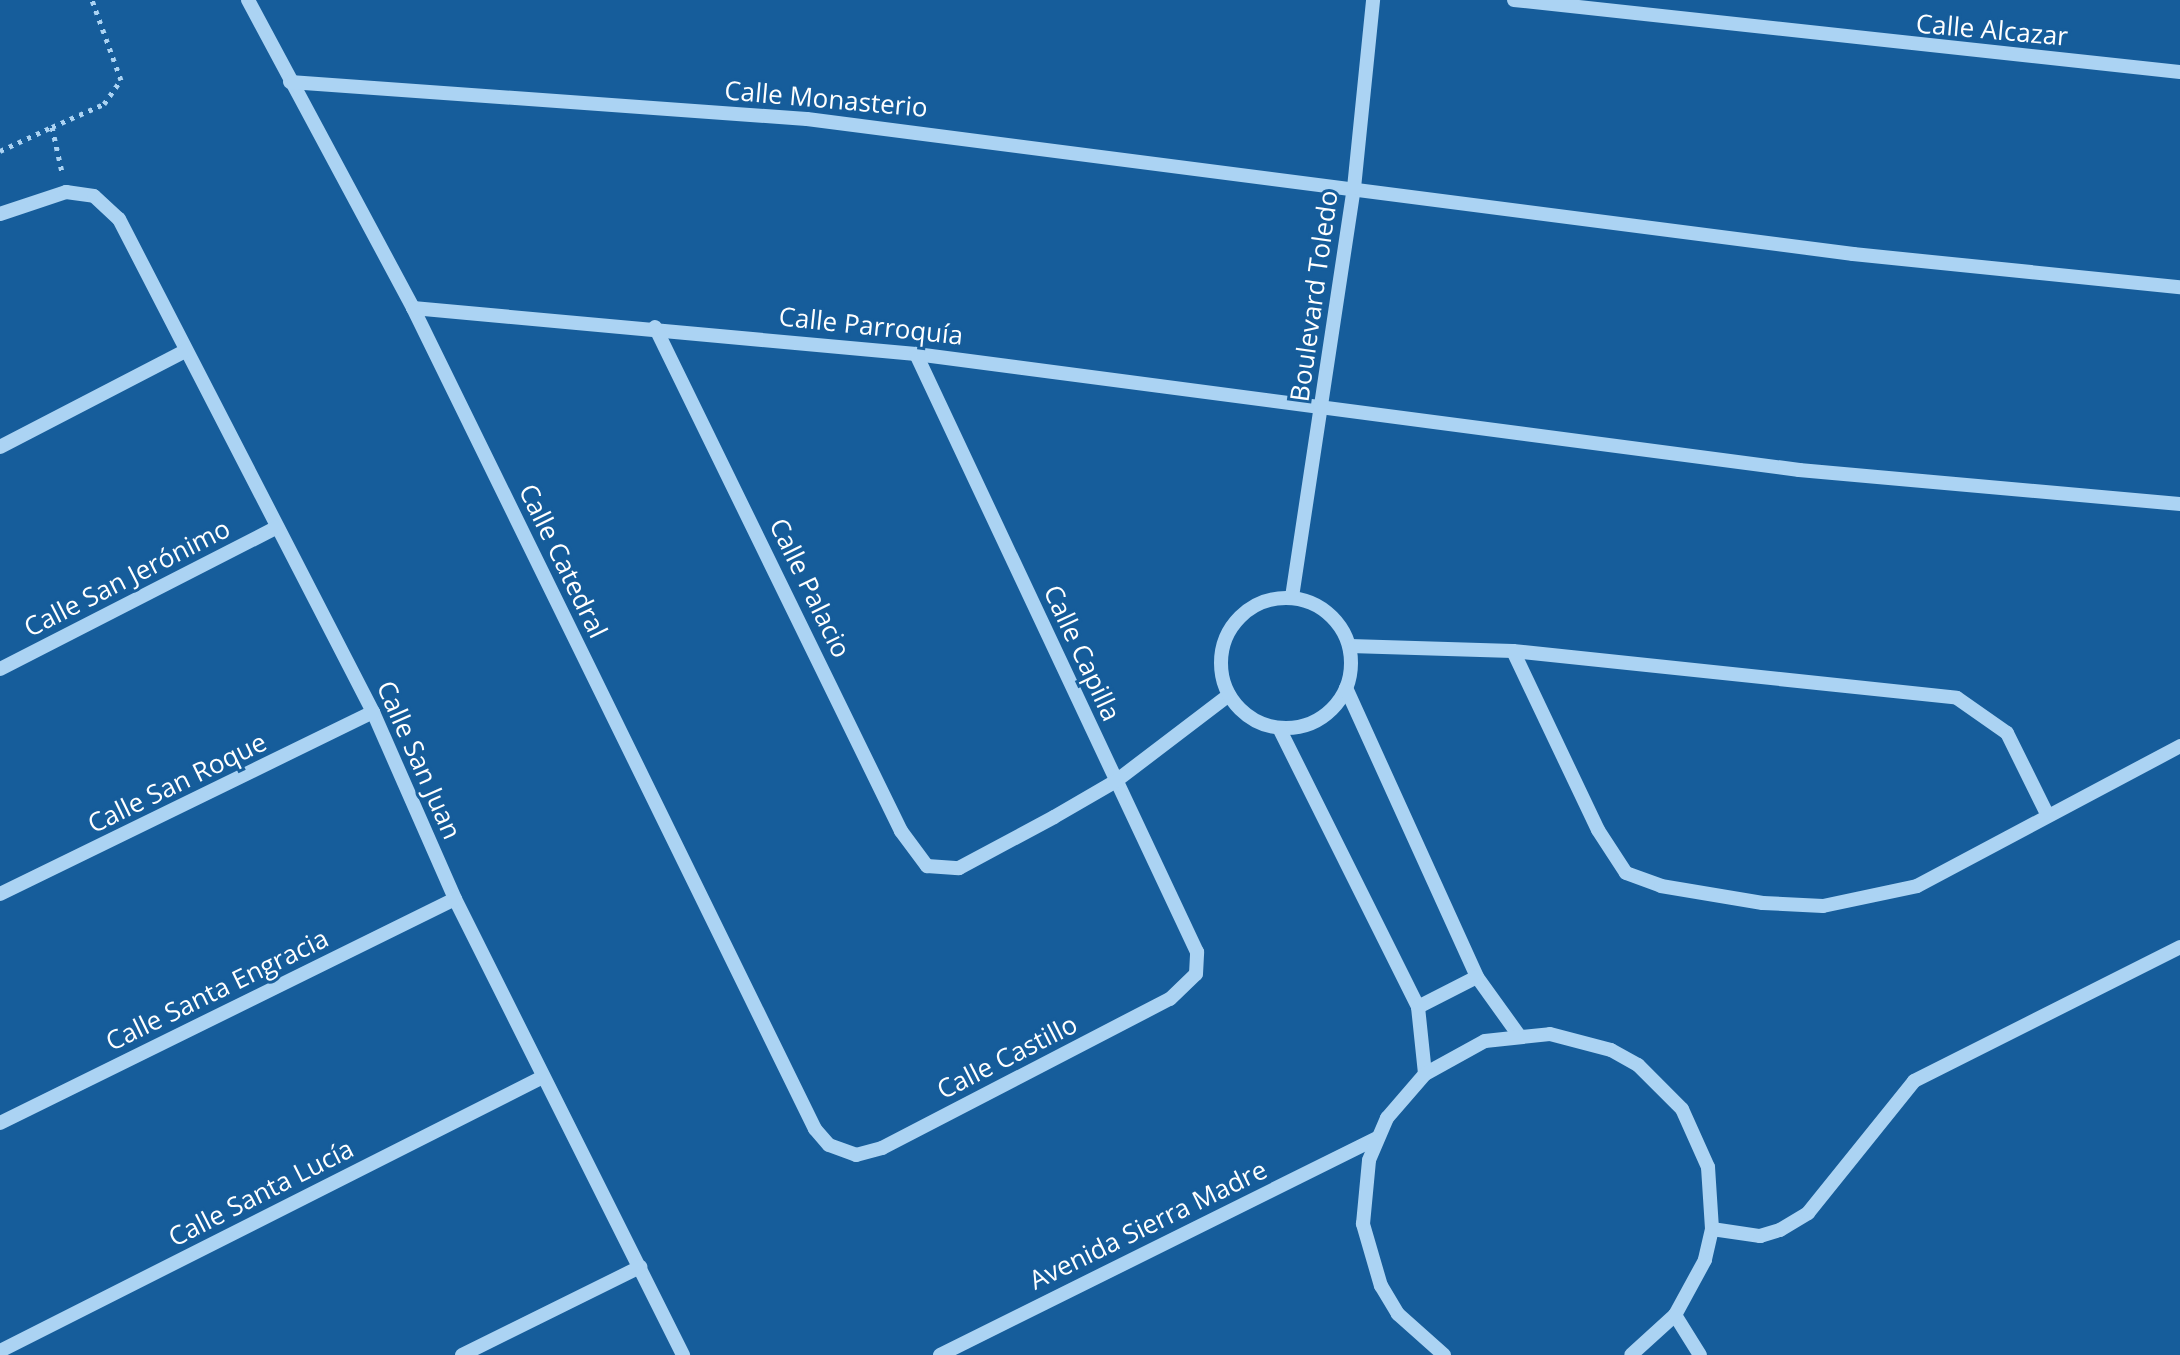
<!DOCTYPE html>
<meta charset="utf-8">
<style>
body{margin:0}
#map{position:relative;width:2180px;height:1355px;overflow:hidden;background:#165d9b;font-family:"Open Sans",sans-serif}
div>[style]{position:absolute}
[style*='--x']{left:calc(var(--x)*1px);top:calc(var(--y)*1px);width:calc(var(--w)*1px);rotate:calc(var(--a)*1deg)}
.path>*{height:5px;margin-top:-2.5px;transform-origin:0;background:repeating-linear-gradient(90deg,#abd3f3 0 4px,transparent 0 10px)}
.minor>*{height:14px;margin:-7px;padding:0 7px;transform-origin:7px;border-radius:7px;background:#abd3f3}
.minor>.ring{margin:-7px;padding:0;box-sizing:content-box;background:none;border:14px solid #abd3f3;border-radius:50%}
span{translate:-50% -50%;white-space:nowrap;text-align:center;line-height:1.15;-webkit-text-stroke:6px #165d9b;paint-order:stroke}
.street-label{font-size:26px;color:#fff}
</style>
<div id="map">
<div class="path">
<div style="--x:52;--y:127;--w:57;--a:-23.9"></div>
<div style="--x:104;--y:104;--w:29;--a:-55"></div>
<div style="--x:121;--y:80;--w:85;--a:-109.9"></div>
<div style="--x:0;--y:151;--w:57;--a:-24.8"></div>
<div style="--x:52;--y:127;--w:46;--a:77.5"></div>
</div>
<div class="minor">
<div style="--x:248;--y:0;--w:349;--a:61.8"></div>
<div style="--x:413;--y:308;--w:914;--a:63.91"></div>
<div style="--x:815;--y:1129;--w:21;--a:49"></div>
<div style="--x:829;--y:1145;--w:29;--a:20"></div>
<div style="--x:856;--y:1155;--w:27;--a:-15"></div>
<div style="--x:882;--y:1148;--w:324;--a:-27.4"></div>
<div style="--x:1170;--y:999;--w:36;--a:-44"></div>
<div style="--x:1196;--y:974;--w:22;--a:-87"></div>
<div style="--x:1197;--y:952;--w:661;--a:-115.17"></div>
<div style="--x:1514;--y:0;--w:670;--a:6.17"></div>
<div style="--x:290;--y:82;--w:518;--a:4.09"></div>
<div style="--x:807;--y:119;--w:1055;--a:7.35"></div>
<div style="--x:1853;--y:254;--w:329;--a:5.8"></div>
<div style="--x:0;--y:214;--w:70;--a:-18.4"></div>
<div style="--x:66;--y:192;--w:28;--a:8"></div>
<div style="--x:94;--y:196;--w:34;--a:43"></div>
<div style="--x:119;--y:219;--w:555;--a:62.74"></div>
<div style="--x:373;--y:712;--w:204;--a:66.3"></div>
<div style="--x:455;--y:899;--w:510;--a:63.43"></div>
<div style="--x:413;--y:308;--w:505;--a:5.23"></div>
<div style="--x:916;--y:354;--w:891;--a:7.48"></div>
<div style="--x:1799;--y:470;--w:383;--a:5.1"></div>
<div style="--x:655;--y:327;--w:561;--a:63.98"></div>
<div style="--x:901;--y:831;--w:44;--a:53.4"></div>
<div style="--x:927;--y:866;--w:32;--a:4"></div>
<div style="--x:959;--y:868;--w:108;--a:-28.2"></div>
<div style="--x:1054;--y:817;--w:72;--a:-30.1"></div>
<div style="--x:1116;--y:781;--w:142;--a:-37.3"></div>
<div style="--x:0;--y:447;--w:208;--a:-27.4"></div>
<div style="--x:1292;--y:597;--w:414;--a:-81.4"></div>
<div style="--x:1354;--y:188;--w:189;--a:-84.2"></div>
<div class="ring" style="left:1221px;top:598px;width:116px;height:116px"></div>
<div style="--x:1350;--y:646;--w:163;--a:1.8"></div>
<div style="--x:1513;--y:651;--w:446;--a:6"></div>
<div style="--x:1957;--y:698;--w:61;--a:35"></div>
<div style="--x:2007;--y:733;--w:88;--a:63.7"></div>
<div style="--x:1513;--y:651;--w:198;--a:64.6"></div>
<div style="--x:1598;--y:830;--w:51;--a:56.9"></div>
<div style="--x:1626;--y:873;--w:37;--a:20"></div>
<div style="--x:1661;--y:886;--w:103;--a:9.5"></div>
<div style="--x:1763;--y:903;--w:60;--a:2.9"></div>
<div style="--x:1823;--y:906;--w:96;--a:-12"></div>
<div style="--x:1917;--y:886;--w:298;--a:-28"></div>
<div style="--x:0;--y:669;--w:310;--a:-27.1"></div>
<div style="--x:1346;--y:688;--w:317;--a:65.6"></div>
<div style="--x:1477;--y:977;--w:70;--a:54.3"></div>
<div style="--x:1279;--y:728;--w:312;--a:63.5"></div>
<div style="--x:1418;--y:1007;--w:67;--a:84"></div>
<div style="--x:0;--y:894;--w:415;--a:-26"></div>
<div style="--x:1418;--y:1007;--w:66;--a:-27"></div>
<div style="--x:0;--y:1123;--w:507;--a:-26.21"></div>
<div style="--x:1712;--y:1229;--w:49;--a:8.3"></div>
<div style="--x:1760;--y:1236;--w:21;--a:-17"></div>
<div style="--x:1780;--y:1230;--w:33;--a:-31"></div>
<div style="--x:1808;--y:1213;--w:169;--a:-51.2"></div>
<div style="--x:1914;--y:1081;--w:298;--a:-26.7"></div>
<div style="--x:1675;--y:1315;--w:47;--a:58"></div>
<div style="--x:0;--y:1351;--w:608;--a:-26.78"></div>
<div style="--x:462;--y:1355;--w:199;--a:-26.3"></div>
<div style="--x:940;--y:1355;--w:488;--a:-26.4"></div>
<div style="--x:1444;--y:1355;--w:62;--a:-138.3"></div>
<div style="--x:1398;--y:1314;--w:33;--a:-121"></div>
<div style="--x:1381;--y:1286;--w:65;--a:-106.2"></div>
<div style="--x:1363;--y:1224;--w:64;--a:-84.6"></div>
<div style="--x:1369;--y:1160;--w:46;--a:-66.8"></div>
<div style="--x:1387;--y:1118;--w:58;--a:-49.2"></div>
<div style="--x:1425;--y:1074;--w:68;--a:-28.8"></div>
<div style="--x:1485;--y:1041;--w:65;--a:-6.1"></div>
<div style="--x:1550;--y:1034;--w:63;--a:14.7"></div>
<div style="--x:1611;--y:1050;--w:31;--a:29"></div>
<div style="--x:1638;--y:1065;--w:62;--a:45"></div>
<div style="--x:1682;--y:1109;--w:64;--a:65.9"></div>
<div style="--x:1708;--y:1167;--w:62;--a:86.3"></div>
<div style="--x:1712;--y:1229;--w:32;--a:103"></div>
<div style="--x:1705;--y:1260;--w:63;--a:118.6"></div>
<div style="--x:1675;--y:1315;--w:59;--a:137.7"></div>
</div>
<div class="street-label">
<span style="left:1992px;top:30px;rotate:5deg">Calle Alcazar</span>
<span style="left:826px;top:99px;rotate:5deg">Calle Monasterio</span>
<span style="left:1314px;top:296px;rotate:-82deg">Boulevard Toledo</span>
<span style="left:871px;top:326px;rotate:6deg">Calle Parroquía</span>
<span style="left:563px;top:561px;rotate:64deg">Calle Catedral</span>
<span style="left:127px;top:578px;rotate:-27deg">Calle San Jerónimo</span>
<span style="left:810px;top:588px;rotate:64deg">Calle Palacio</span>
<span style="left:1082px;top:653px;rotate:65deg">Calle Capilla</span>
<span style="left:419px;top:760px;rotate:66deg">Calle San Juan</span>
<span style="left:177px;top:783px;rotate:-26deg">Calle San Roque</span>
<span style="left:217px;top:990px;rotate:-26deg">Calle Santa Engracia</span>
<span style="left:1007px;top:1057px;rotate:-27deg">Calle Castillo</span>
<span style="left:261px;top:1193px;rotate:-27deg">Calle Santa Lucía</span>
<span style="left:1148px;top:1225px;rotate:-26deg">Avenida Sierra Madre</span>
</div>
</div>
